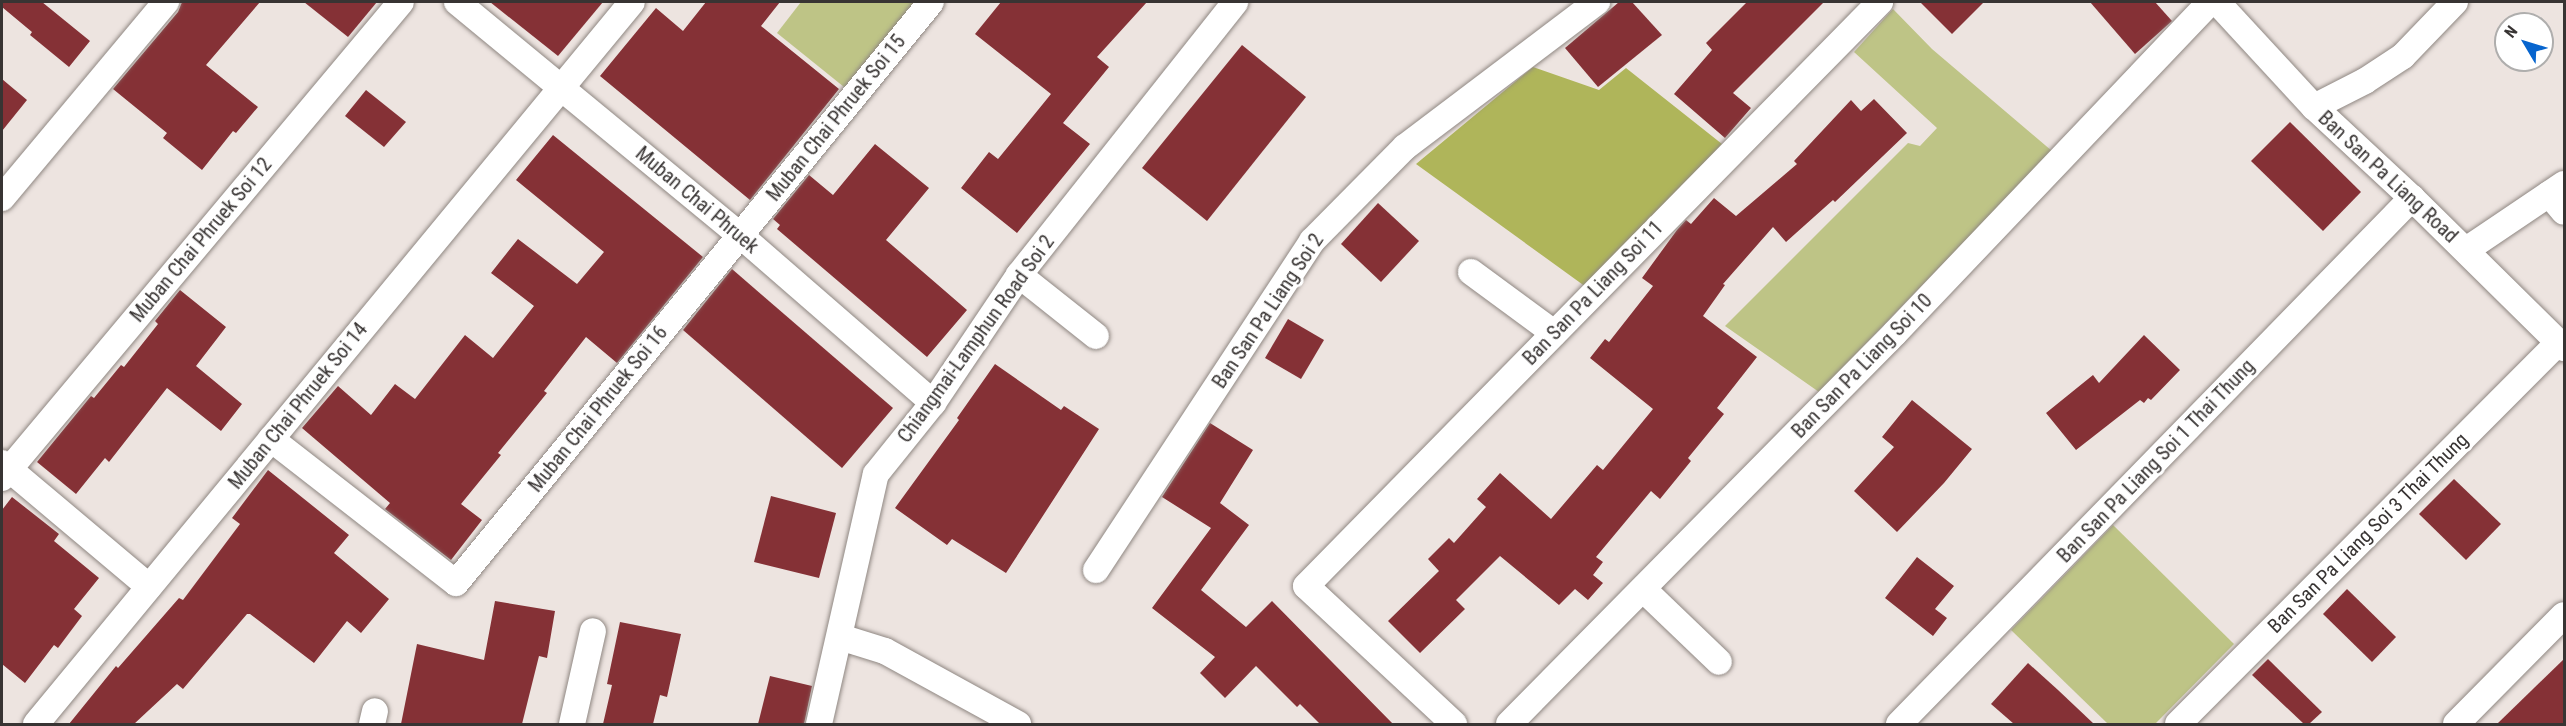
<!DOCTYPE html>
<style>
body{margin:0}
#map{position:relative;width:2566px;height:726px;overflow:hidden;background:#ede4e0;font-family:"Roboto Condensed",sans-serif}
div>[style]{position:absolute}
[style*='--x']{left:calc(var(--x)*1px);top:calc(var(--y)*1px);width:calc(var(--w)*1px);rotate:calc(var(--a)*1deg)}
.green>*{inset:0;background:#bec486}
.forest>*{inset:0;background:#afb55a}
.building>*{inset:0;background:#853136}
.roads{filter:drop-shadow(0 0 2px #8f8782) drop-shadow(0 0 2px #8f8782)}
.minor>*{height:26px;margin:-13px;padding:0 13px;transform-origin:13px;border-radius:13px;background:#fff}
span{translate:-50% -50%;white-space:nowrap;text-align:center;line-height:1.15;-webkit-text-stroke:6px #fff;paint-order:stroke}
.street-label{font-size:20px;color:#383433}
.frame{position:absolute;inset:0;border:3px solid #383433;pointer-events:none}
.north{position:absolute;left:2494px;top:12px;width:60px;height:60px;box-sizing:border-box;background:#fff;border:2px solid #afaead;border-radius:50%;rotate:308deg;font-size:16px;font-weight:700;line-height:24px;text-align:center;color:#383433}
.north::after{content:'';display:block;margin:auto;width:21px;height:27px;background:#0765ce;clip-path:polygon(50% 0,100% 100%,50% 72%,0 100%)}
</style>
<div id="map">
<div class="green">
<div style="clip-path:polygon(801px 2px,924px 2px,849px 91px,777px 33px)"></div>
<div style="clip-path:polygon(1893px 9px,1932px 49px,2052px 151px,1819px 392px,1725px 326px,1908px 143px,1920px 146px,1937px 128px,1854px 52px)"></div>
<div style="clip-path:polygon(2113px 525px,2234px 644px,2155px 724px,2108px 724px,2011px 630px)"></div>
</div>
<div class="forest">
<div style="clip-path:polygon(1533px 67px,1599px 90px,1626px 68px,1722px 144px,1586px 287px,1416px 164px)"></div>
</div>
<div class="building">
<div style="clip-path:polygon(2px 2px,42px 2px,90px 41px,69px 67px,30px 35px,32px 32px,2px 7px)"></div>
<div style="clip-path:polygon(182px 2px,260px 2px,206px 65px,258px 107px,236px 133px,233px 131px,202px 170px,163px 138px,167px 133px,113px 89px,178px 12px)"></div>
<div style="clip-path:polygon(304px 2px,377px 2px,348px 37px)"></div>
<div style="clip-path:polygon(490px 2px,603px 2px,558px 56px)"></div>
<div style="clip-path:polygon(706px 2px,780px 2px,761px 26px,839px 89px,750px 200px,600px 76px,656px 8px,683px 31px)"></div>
<div style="clip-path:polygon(1001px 2px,1147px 2px,1097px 57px,1109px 67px,1063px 123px,1090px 144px,1017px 233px,961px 188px,989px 152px,998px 159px,1051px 94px,975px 34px)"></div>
<div style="clip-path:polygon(1619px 2px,1632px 2px,1662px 35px,1598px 87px,1565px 48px)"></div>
<div style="clip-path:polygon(1747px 2px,1824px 2px,1733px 93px,1751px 108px,1725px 138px,1674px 94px,1712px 50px,1706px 43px)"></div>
<div style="clip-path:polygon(1920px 2px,1984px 2px,1952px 34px)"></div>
<div style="clip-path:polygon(2090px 2px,2155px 2px,2172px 21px,2135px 54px)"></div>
<div style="clip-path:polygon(1242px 45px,1306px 97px,1207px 221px,1142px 168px)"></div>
<div style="clip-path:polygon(2px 79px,27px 100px,2px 131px)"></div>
<div style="clip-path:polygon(366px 90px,406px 122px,384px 147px,345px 116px)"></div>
<div style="clip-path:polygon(1874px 99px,1907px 133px,1835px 202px,1833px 200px,1786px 242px,1773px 227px,1723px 284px,1725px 285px,1703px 316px,1757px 357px,1717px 408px,1724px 414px,1688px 458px,1691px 461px,1660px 499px,1651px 491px,1596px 557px,1603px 562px,1593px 575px,1603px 583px,1588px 600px,1575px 589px,1559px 605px,1500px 556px,1456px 600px,1465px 609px,1420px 653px,1388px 621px,1439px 571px,1428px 559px,1449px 538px,1454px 543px,1486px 507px,1477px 499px,1500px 473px,1551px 519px,1597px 465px,1603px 470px,1653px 409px,1590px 358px,1605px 339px,1609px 342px,1653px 286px,1642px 278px,1677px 230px,1686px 220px,1691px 224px,1714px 198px,1736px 216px,1797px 164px,1794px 161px,1851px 100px,1861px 111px)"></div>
<div style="clip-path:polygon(2290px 122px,2361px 192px,2323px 231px,2251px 161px)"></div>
<div style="clip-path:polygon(553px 135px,703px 257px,617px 363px,586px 337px,544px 391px,547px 393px,498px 453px,501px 455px,461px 504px,482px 520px,451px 560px,385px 509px,390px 503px,302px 428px,338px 386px,371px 415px,395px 384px,415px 399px,465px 335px,493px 358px,534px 306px,491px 273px,518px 239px,577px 284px,604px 252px,516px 180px)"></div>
<div style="clip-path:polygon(875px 144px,929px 188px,886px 240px,967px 310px,927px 357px,777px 229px,780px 225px,773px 219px,809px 175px,833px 195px)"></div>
<div style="clip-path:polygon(1378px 203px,1419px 241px,1381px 282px,1341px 244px)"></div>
<div style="clip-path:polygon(732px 269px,893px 408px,842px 468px,683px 330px)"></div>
<div style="clip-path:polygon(180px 290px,226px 327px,196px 366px,242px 404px,221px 431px,167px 388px,109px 462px,105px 458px,76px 494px,37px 462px,91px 396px,94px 398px,121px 365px,124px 367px,158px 324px,155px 321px)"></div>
<div style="clip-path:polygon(1288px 319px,1324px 340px,1301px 379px,1265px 358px)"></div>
<div style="clip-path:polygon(2144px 335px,2180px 370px,2151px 400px,2148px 398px,2144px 403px,2140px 400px,2076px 450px,2046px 413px,2093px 375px,2099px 383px)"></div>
<div style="clip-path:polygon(995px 364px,1061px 410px,1064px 406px,1099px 429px,1006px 573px,952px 539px,947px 545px,895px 508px,959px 420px,957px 418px)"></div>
<div style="clip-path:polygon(1912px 400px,1972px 449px,1944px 483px,1897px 532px,1854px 491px,1894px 447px,1882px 437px)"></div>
<div style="clip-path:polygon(1210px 423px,1253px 450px,1220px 503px,1249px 525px,1201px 590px,1246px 627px,1272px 601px,1393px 724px,1320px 724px,1300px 704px,1297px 707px,1256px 666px,1225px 698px,1200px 673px,1215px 657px,1152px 608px,1211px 528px,1162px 497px)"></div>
<div style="clip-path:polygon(268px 470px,349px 535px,334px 553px,389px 599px,361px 633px,347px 621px,314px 663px,250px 614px,247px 614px,183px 689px,177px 684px,134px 724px,69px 724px,116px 666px,118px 668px,179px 598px,183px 600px,240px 524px,232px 518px)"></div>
<div style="clip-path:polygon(2454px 479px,2501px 524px,2466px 560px,2419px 514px)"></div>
<div style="clip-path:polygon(771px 496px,836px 513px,819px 578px,754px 562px)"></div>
<div style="clip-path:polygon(12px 497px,59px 534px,54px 541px,99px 578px,74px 609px,82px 616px,58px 648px,54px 645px,25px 683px,2px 664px,2px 510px)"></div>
<div style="clip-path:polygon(1917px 557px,1954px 586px,1935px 609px,1947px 618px,1933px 636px,1885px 598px)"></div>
<div style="clip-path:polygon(2347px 589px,2396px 637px,2372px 662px,2323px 614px)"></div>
<div style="clip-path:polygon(495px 601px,555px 611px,547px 658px,539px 656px,522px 724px,401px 724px,417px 644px,484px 660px)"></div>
<div style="clip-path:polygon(620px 622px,681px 634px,667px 697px,660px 695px,653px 724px,603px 724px,612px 685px,607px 684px)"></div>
<div style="clip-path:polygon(2565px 658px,2565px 724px,2497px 724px)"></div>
<div style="clip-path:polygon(2268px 659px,2322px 712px,2309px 724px,2304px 724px,2252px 675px)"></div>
<div style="clip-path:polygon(2028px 663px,2058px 690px,2094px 724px,2014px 724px,1991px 704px)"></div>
<div style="clip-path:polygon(770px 676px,812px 686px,804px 724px,758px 724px)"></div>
</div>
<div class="roads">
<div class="minor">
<div style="--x:457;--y:2;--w:367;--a:39.5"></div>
<div style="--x:740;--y:235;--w:256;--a:41"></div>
<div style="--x:2217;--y:2;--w:143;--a:47.3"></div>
<div style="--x:2314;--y:107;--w:134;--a:42.9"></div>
<div style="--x:2412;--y:198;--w:214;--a:44.6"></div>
<div style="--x:2314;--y:107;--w:57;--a:-27"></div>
<div style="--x:2365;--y:81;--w:45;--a:-33.3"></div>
<div style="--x:2403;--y:56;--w:75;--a:-46.1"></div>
<div style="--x:2549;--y:194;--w:23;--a:50"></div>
<div style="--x:2;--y:198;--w:256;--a:-50.1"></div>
<div style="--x:2466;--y:250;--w:118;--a:-34"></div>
<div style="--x:1471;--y:272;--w:103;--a:36.3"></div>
<div style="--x:1019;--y:275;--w:98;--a:38.4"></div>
<div style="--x:271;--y:439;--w:234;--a:37.9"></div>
<div style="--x:456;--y:583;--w:750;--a:-50.73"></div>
<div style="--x:2;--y:463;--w:192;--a:40.1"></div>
<div style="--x:2;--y:478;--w:621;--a:-50.03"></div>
<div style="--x:1096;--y:570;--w:394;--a:-56.7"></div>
<div style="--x:1312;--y:241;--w:132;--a:-45.3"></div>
<div style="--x:1405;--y:147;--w:241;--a:-37.1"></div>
<div style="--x:1643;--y:589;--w:105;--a:43.8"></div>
<div style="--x:840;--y:637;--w:47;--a:17.3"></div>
<div style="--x:885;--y:651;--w:152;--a:28.8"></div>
<div style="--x:36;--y:724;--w:936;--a:-50.46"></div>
<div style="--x:372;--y:724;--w:13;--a:-77"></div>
<div style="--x:572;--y:724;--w:95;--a:-77.3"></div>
<div style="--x:819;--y:724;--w:256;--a:-77.2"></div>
<div style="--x:876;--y:474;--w:91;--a:-51.2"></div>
<div style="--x:933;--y:403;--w:154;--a:-56.1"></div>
<div style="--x:1019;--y:275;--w:348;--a:-51.6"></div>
<div style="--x:1454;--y:724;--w:202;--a:-137"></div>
<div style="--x:1306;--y:586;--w:819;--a:-45.49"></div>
<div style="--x:1509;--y:724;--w:549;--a:-45.37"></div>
<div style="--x:1895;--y:333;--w:457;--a:-46.4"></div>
<div style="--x:1899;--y:724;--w:735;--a:-45.72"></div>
<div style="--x:2178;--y:724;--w:540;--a:-45.08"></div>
<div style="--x:2456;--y:724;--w:153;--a:-45.3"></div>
</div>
</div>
<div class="street-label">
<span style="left:836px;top:118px;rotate:-51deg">Muban Chai Phruek Soi 15</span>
<span style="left:2388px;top:177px;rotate:43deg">Ban San Pa Liang Road</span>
<span style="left:697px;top:200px;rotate:40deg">Muban Chai Phruek</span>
<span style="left:201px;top:240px;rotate:-50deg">Muban Chai Phruek Soi 12</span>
<span style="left:1593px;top:293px;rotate:-46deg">Ban San Pa Liang Soi 11</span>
<span style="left:1268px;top:311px;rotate:-56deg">Ban San Pa Liang Soi 2</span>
<span style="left:976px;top:339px;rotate:-54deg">Chiangmai-Lamphun Road Soi 2</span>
<span style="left:1862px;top:366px;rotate:-46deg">Ban San Pa Liang Soi 10</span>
<span style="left:298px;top:406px;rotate:-51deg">Muban Chai Phruek Soi 14</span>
<span style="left:598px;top:409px;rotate:-51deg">Muban Chai Phruek Soi 16</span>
<span style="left:2156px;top:461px;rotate:-46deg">Ban San Pa Liang Soi 1 Thai Thung</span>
<span style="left:2368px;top:533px;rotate:-45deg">Ban San Pa Liang Soi 3 Thai Thung</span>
</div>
<div class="frame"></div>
<div class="north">N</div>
</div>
